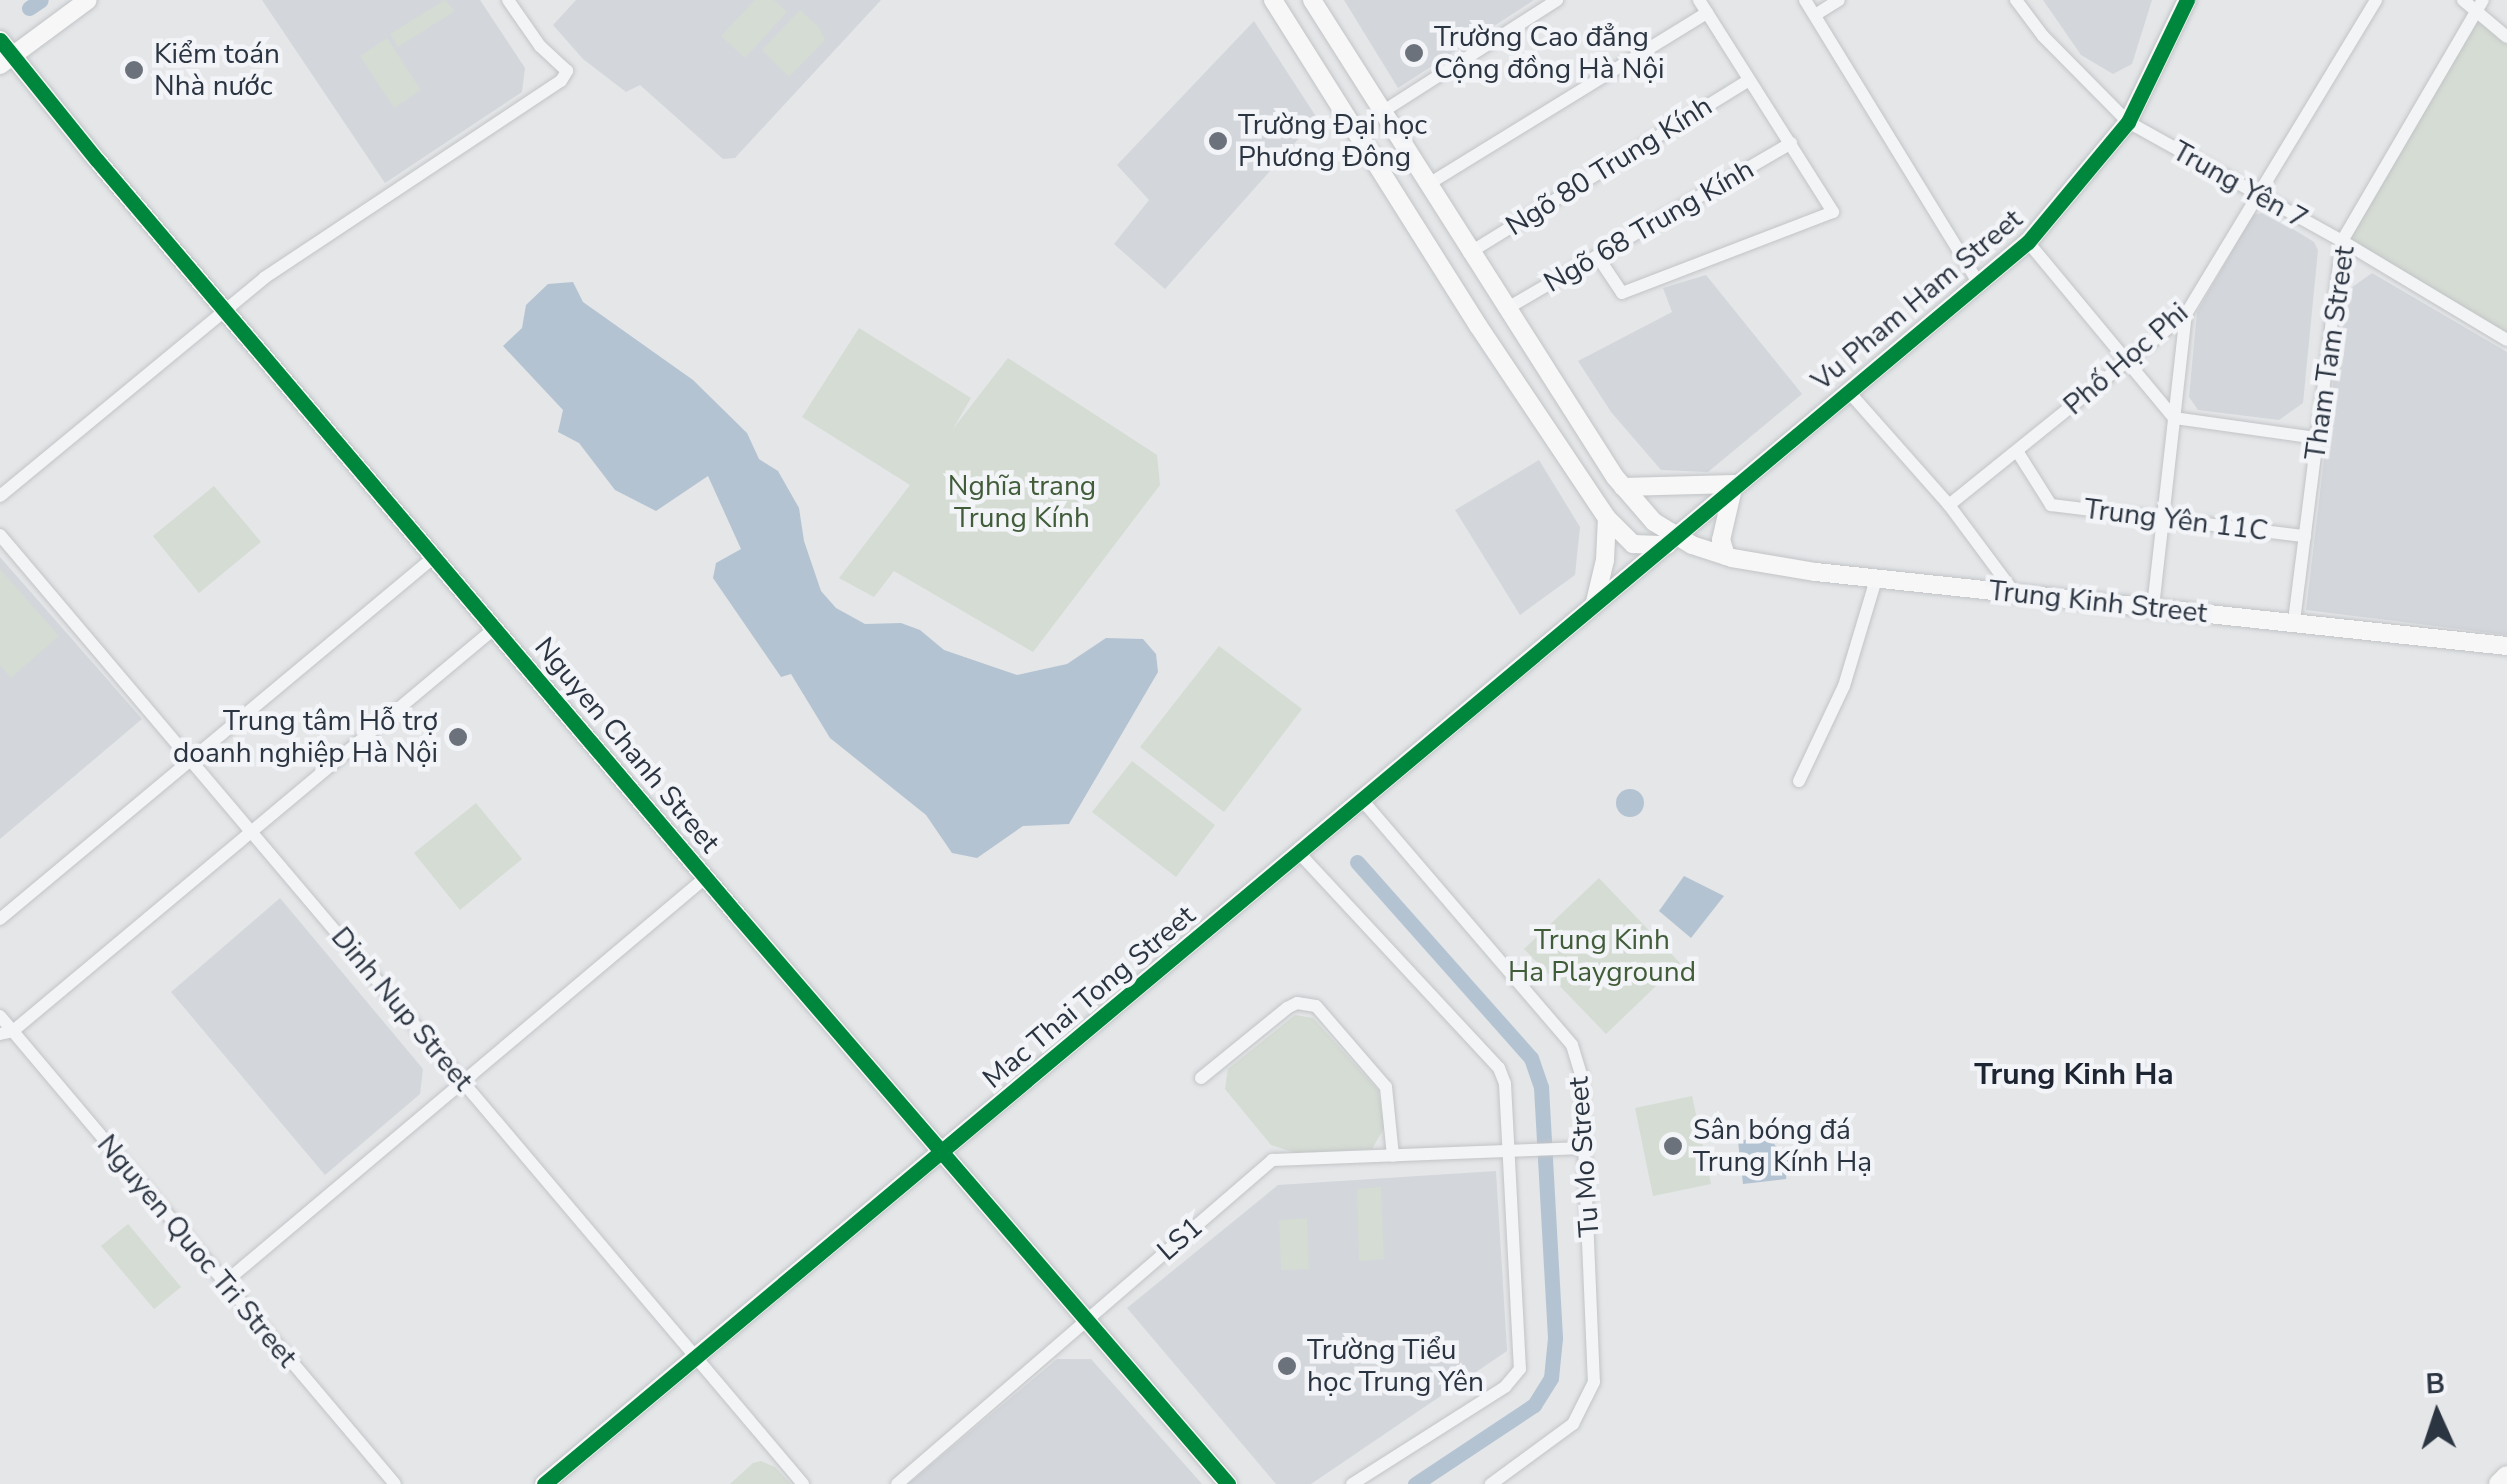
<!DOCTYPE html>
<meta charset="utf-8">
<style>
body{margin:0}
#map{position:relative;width:2507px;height:1484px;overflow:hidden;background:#e4e6e8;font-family:"Nunito Sans",sans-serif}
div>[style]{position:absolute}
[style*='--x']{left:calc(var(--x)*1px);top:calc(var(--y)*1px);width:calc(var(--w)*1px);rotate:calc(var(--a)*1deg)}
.built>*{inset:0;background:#d3d6db}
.green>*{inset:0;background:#d5dcd4}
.water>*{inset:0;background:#b4c3d2}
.round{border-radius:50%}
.canal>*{height:15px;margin:-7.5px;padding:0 7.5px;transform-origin:7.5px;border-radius:7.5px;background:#b4c3d2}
.roads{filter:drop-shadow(0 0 2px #c2c4c6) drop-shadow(0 0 2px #c2c4c6)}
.street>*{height:12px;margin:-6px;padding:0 6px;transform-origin:6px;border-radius:6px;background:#f3f4f5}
.secondary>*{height:18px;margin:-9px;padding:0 9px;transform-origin:9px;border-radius:9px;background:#f7f7f7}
.primary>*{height:20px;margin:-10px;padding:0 10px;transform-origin:10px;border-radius:10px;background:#f7f7f7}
.cycleway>*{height:15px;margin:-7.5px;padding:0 7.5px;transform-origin:7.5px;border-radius:7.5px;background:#00873e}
.dots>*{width:28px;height:28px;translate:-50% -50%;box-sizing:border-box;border:5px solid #f2f4f7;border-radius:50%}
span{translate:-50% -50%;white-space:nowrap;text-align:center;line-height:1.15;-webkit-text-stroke:9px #f2f4f7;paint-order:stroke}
.poi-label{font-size:28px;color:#2b3441}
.left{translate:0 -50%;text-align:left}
.right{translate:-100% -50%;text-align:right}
.street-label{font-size:28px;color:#2b3441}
.park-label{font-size:28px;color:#415c39}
.neighbourhood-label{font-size:30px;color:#1d2532;font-weight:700}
.north{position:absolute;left:2387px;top:1364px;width:100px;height:100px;-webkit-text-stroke:8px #f2f4f7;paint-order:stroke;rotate:357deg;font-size:28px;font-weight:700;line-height:40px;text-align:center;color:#2b3441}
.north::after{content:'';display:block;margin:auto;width:35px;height:45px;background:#2b3441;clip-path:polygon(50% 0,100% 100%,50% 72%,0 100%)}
</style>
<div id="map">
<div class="built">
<div style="clip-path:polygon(262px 0,480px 0,525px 68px,522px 92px,385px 183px)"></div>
<div style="clip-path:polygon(576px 0,881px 0,735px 158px,723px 159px,640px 85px,626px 92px,583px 59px,553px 25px)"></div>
<div style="clip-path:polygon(1344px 0,1534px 0,1398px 88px)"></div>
<div style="clip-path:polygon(2043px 0,2152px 0,2132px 64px,2113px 74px,2081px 55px)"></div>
<div style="clip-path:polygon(1254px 21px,1317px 118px,1165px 289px,1114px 244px,1149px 200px,1117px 165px)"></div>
<div style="clip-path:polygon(2265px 212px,2314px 242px,2318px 250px,2303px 403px,2279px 420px,2198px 410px,2189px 397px,2197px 312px,2253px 215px)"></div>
<div style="clip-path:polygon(2372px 273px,2507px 352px,2507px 635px,2306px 610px,2344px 293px)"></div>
<div style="clip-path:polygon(1706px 275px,1802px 394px,1708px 472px,1661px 470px,1611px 412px,1578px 361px,1672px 312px,1663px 288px)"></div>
<div style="clip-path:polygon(1539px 460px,1580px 527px,1575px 575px,1520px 615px,1455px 510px)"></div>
<div style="clip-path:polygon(0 557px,142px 719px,0 839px)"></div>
<div style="clip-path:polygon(280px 898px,423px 1069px,420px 1094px,325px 1175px,171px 992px)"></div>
<div style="clip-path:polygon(1496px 1171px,1507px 1351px,1311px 1484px,1276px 1484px,1127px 1308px,1278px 1185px)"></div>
<div style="clip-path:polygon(1057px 1359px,1091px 1359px,1202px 1484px,908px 1484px)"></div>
</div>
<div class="green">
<div style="clip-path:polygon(445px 0,455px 11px,398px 47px,390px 34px)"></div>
<div style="clip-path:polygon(755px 0,774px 0,787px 12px,745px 58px,721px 36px)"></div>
<div style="clip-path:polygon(2478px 9px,2507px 38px,2507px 333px,2342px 241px)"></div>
<div style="clip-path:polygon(800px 10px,819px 27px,825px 40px,789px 77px,762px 50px)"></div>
<div style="clip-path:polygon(387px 38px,421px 90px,394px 108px,360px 56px)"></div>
<div style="clip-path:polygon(859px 328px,971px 398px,953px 429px,1008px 358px,1157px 455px,1160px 485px,1033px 652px,894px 571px,874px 597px,839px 578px,910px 485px,802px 417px)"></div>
<div style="clip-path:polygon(214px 486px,261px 542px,199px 593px,153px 536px)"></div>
<div style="clip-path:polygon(0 569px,59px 636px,11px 678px,0 665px)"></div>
<div style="clip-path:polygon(1219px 646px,1302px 709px,1224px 812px,1140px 747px)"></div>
<div style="clip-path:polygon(1132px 761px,1215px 825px,1176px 877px,1092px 812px)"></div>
<div style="clip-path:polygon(476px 803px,522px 859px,460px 910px,414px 853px)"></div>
<div style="clip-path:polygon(1599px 878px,1680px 963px,1606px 1034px,1524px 949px)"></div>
<div style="clip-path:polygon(1295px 1015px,1313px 1018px,1378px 1090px,1384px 1128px,1372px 1149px,1296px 1153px,1271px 1145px,1225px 1089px,1228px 1069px)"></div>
<div style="clip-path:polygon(1692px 1096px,1711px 1184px,1653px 1196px,1635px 1108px)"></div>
<div style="clip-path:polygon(1381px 1187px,1384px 1259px,1359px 1261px,1357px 1189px)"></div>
<div style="clip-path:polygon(1307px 1218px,1309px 1269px,1281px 1270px,1279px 1220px)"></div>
<div style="clip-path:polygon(128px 1224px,181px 1287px,154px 1309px,101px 1246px)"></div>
<div style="clip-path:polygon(761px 1461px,775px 1467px,791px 1484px,730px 1484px,753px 1463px)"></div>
</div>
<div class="water">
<div style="clip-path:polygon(573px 282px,583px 302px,693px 380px,747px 433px,759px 459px,778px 471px,799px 508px,804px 541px,821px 591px,836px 608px,865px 624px,901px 623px,920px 630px,944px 650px,1017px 675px,1067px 664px,1106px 638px,1143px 639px,1156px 654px,1158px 672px,1069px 824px,1023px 826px,977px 858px,952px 853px,926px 815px,830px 738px,791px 674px,781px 677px,713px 578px,716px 563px,741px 549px,708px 476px,656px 511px,615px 490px,579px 443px,558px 432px,563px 410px,503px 346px,522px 328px,526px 305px,548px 284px)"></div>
<div class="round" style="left:1616px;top:789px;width:28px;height:28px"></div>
<div style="clip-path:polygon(1684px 876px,1724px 896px,1691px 938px,1659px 911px)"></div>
<div style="clip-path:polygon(1767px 1136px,1788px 1160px,1786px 1179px,1743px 1184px,1738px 1141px)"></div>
</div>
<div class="canal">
<div style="--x:29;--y:8;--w:14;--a:-34"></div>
<div style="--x:1357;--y:862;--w:262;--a:48.4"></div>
<div style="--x:1531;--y:1058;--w:31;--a:71"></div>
<div style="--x:1541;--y:1087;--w:251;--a:86.8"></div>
<div style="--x:1555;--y:1338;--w:40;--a:95.7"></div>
<div style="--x:1551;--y:1378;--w:32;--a:122"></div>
<div style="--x:1534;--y:1405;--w:143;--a:146.4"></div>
</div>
<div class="roads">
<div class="street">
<div style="--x:1805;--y:0;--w:333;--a:58.5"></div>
<div style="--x:2016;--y:0;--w:45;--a:53.1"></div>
<div style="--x:2043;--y:36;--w:121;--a:45.3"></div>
<div style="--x:2128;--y:122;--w:245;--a:29.1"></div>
<div style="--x:2342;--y:241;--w:192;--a:31"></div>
<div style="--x:2463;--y:0;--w:57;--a:40.1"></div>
<div style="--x:1815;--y:15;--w:28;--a:-32"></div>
<div style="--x:1382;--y:112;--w:208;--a:-32.6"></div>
<div style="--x:1427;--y:185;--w:329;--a:-31.6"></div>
<div style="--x:2028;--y:242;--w:229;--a:50.3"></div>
<div style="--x:2174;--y:418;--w:144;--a:8"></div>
<div style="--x:1469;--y:253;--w:329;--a:-31.7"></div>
<div style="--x:1598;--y:257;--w:43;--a:56.3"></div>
<div style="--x:1622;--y:293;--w:226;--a:-21"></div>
<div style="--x:1833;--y:212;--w:251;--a:-122.3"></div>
<div style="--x:1506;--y:309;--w:330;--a:-30.2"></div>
<div style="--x:1849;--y:392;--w:151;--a:48.5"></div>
<div style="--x:1949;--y:505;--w:107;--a:53.3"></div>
<div style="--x:2017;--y:451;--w:64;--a:57.8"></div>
<div style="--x:2051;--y:505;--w:256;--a:7"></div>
<div style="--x:0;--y:496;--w:342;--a:-39.5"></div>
<div style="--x:264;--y:278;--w:356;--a:-33.6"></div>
<div style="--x:561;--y:81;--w:12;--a:-59"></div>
<div style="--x:567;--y:71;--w:37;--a:-137"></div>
<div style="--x:540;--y:46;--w:56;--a:-124.8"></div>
<div style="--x:1949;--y:505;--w:304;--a:-38.9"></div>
<div style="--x:2186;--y:314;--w:367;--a:-58.8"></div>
<div style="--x:0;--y:535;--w:1243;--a:49.76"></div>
<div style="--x:2153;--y:607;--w:295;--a:-83.6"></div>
<div style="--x:2294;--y:621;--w:383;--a:-82.8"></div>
<div style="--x:2342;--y:241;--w:279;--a:-59.7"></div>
<div style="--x:1799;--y:781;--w:105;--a:-64.7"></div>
<div style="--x:1844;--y:686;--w:112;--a:-73.3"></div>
<div style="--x:1363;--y:801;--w:321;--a:49.4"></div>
<div style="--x:1572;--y:1045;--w:30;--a:73"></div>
<div style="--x:1581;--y:1074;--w:308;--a:87.6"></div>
<div style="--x:1594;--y:1382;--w:47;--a:116.6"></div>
<div style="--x:1573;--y:1424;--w:102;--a:143.8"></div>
<div style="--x:1300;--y:854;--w:292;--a:47.1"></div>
<div style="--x:1499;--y:1068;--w:17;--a:69"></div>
<div style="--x:1505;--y:1084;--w:285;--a:87"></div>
<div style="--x:1520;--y:1369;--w:23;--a:130"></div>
<div style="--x:1505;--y:1387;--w:181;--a:147.6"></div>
<div style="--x:0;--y:919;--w:565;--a:-39.83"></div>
<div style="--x:0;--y:1016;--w:612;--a:49.84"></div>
<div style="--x:0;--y:1034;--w:13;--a:-13"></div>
<div style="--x:13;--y:1031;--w:628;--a:-39.9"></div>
<div style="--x:1201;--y:1078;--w:111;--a:-39.1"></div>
<div style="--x:1287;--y:1008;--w:11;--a:-27"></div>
<div style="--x:1297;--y:1003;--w:19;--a:9"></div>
<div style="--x:1316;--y:1006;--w:107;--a:49.2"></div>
<div style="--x:1386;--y:1087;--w:69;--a:84.2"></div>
<div style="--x:224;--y:1283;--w:629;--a:-40.1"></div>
<div style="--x:897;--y:1484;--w:496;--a:-40.8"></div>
<div style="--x:1272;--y:1160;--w:312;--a:-2.2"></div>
</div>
<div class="secondary">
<div style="--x:1273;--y:0;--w:386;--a:57.8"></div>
<div style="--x:1479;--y:327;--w:230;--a:56.2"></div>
<div style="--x:1607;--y:518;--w:37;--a:45"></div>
<div style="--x:1633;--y:544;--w:34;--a:2"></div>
<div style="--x:1312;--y:0;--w:565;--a:57.58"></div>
<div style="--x:1615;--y:477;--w:60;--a:49.1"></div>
<div style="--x:1654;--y:522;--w:44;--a:31.2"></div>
<div style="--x:1692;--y:545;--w:42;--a:18"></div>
<div style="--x:1732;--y:558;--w:85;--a:9.5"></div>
<div style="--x:1816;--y:572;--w:695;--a:6.11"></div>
<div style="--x:0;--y:40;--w:154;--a:51.1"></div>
<div style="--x:97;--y:160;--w:993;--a:49.7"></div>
<div style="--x:739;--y:917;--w:749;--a:49.22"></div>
<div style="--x:0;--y:65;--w:109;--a:-36.5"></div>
<div style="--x:1623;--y:487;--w:111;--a:-1.5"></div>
<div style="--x:1726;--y:556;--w:17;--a:-107"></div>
<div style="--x:1721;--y:540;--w:57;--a:-76.9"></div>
<div style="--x:1595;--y:602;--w:43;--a:-76.6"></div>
<div style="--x:1605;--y:560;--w:42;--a:-87.3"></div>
<div style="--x:544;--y:1484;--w:1935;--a:-39.93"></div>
<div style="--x:2028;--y:242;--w:156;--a:-50.2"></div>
<div style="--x:2128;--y:122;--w:136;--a:-64.2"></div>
</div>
<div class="primary">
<div style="--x:2499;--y:1484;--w:11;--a:-45"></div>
</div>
</div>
<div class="cycleway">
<div style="--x:0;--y:40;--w:154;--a:51.1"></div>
<div style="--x:97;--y:160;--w:993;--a:49.7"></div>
<div style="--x:739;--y:917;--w:749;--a:49.22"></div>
<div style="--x:544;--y:1484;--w:1935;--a:-39.93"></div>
<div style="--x:2028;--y:242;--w:156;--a:-50.2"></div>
<div style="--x:2128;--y:122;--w:136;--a:-64.2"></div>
</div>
<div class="dots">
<div style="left:1414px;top:53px;background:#6c727b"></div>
<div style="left:134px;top:70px;background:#6c727b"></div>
<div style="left:1218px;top:141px;background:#6c727b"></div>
<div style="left:458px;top:737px;background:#6c727b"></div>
<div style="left:1673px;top:1146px;background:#6c727b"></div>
<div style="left:1287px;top:1366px;background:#6c727b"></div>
</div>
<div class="poi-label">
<span class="left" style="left:1434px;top:53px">Trường Cao đẳng<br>Cộng đồng Hà Nội</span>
<span class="left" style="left:154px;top:70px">Kiểm toán<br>Nhà nước</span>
<span class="left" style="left:1238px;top:141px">Trường Đại học<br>Phương Đông</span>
<span class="right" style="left:438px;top:737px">Trung tâm Hỗ trợ<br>doanh nghiệp Hà Nội</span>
<span class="left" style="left:1693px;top:1146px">Sân bóng đá<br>Trung Kính Hạ</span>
<span class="left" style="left:1307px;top:1366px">Trường Tiểu<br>học Trung Yên</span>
</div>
<div class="street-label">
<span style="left:1609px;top:166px;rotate:-32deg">Ngõ 80 Trung Kính</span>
<span style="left:2240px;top:185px;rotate:29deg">Trung Yên 7</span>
<span style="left:1649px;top:226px;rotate:-30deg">Ngõ 68 Trung Kính</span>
<span style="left:1917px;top:300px;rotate:-40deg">Vu Pham Ham Street</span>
<span style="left:2330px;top:353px;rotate:-82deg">Tham Tam Street</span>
<span style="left:2126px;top:359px;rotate:-41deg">Phố Học Phi</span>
<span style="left:2176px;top:520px;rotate:7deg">Trung Yên 11C</span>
<span style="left:2098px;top:602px;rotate:6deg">Trung Kinh Street</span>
<span style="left:627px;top:745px;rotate:50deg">Nguyen Chanh Street</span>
<span style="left:1089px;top:997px;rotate:-40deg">Mac Thai Tong Street</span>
<span style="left:402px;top:1009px;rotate:50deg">Dinh Nup Street</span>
<span style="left:1584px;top:1157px;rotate:-94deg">Tu Mo Street</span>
<span style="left:1180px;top:1239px;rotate:-41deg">LS1</span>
<span style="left:197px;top:1251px;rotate:50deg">Nguyen Quoc Tri Street</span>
</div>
<div class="park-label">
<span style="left:1022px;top:502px">Nghĩa trang<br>Trung Kính</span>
<span style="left:1602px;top:956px">Trung Kinh<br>Ha Playground</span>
</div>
<div class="neighbourhood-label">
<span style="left:2074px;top:1075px">Trung Kinh Ha</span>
</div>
<div class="north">B</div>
</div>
